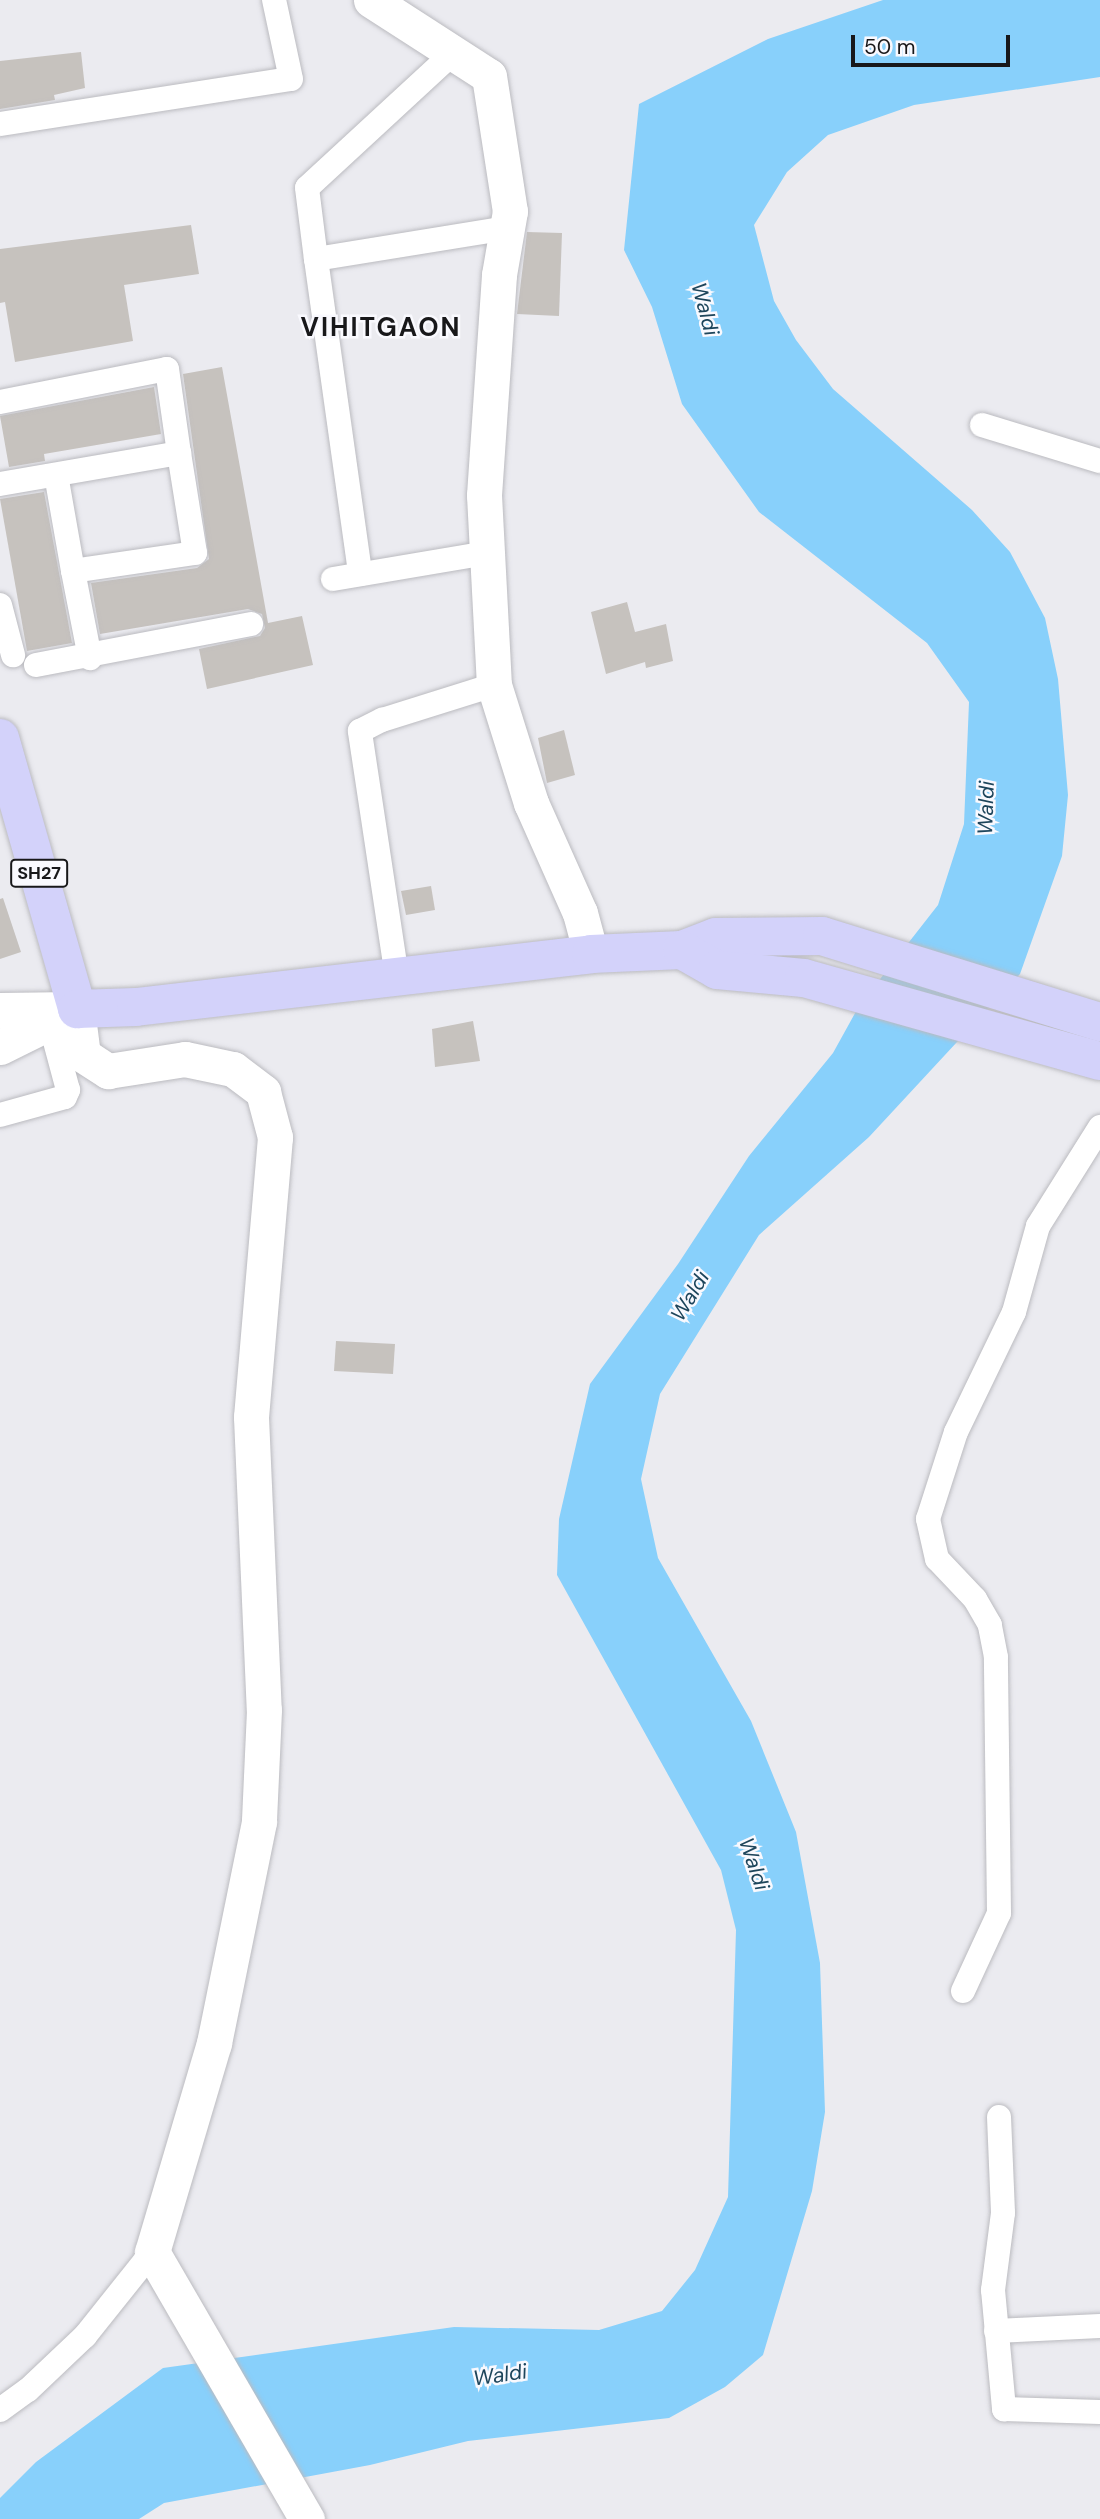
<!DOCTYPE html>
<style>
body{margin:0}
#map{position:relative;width:1100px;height:2519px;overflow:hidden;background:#ebebf0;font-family:"DM Sans",sans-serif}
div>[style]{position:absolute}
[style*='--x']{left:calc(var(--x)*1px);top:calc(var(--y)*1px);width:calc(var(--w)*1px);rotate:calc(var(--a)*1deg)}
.water>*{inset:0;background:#88d0fb}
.building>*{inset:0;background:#c6c2be}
.roads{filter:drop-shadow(0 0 2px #bbbbc0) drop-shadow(0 0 2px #bbbbc0)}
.street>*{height:24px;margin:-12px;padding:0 12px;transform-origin:12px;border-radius:12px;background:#fff}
.secondary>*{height:35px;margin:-17.5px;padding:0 17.5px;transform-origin:17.5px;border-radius:17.5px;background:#fff}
.primary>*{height:38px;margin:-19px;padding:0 19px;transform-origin:19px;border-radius:19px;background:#d3d2fa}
span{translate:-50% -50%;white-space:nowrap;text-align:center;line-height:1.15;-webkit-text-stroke:5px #f9f9fe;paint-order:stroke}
.shield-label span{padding:2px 5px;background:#f9f9fe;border:2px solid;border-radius:5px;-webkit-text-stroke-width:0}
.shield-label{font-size:18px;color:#18181a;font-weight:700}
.water-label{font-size:21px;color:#1d455b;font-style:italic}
.district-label{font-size:26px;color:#18181a;font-weight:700;letter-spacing:2px}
.scale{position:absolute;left:851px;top:35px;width:159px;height:32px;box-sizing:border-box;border:4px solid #18181a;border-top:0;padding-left:9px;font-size:21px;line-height:24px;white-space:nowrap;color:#18181a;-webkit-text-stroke:5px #f9f9fe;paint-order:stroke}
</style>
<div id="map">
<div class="water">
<div style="clip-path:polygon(883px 0,1100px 0,1100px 77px,914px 105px,828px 135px,787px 172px,754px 225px,774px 301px,796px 340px,833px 389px,972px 510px,1010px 552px,1045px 618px,1058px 679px,1068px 795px,1062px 856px,1020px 974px,869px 1137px,759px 1235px,660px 1394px,641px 1479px,658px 1558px,751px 1721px,796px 1832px,820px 1963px,825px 2112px,812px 2191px,763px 2355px,725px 2387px,669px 2418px,468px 2441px,370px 2465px,164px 2503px,139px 2519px,0 2519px,0 2498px,36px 2462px,163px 2368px,454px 2327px,599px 2330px,662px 2311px,695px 2270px,728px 2197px,736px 1930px,721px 1870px,557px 1575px,559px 1519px,590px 1384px,678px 1264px,749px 1156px,833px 1053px,859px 1006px,938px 905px,964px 824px,969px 702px,927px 643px,759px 512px,682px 404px,652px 307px,624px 250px,639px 104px,768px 39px)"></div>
</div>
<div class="building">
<div style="clip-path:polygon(81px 52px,85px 88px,54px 95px,55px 100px,0 109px,0 61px)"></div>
<div style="clip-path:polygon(191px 225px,199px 274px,124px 285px,133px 341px,15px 362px,5px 302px,0 303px,0 249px)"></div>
<div style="clip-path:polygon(527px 232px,562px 233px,559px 316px,517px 314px)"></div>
<div style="clip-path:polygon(222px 367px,268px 623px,302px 616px,313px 665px,207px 689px,199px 649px,260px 636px,265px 628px,262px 614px,248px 609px,100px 634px,91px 583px,197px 568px,209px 559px,183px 374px)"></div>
<div style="clip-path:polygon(154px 387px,161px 434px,44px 454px,45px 461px,9px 467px,0 416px)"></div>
<div style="clip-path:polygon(44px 492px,72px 643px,27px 651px,0 499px)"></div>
<div style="clip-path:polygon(627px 602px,635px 632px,666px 624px,673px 661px,646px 668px,645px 662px,606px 674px,591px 612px)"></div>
<div style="clip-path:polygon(564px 730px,575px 775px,547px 783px,538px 738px)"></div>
<div style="clip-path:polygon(431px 886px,435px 910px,406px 915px,401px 891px)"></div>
<div style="clip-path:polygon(3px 898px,21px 952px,0 959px,0 899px)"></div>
<div style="clip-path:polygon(473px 1021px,480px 1061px,435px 1067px,432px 1029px)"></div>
<div style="clip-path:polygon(336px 1341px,395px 1344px,393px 1374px,334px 1371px)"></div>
</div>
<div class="roads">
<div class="street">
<div style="--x:452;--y:54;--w:197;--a:137.3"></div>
<div style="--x:307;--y:188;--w:72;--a:82.8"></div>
<div style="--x:316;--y:259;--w:193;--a:-9.2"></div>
<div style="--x:0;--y:124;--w:294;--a:-8.8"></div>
<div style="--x:291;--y:79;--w:81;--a:-102.1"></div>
<div style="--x:316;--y:259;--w:318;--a:82"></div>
<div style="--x:0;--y:402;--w:170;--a:-11.2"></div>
<div style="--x:167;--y:369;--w:85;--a:81.9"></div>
<div style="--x:982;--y:425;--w:123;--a:17"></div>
<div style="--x:0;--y:484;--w:182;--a:-9.8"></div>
<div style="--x:179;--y:453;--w:101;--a:80.9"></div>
<div style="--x:195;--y:553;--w:123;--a:171.6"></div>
<div style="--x:73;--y:571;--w:97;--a:-100"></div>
<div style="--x:73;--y:571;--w:89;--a:78.9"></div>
<div style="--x:333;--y:579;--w:156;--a:-9.6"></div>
<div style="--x:0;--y:605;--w:52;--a:75.4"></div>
<div style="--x:36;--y:665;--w:219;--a:-10.8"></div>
<div style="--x:397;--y:977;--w:249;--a:-98.6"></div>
<div style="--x:360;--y:731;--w:25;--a:-27"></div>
<div style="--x:382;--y:720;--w:117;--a:-17.4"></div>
<div style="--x:0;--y:1115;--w:67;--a:-15.5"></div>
<div style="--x:65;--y:1097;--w:8;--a:-67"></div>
<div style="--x:68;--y:1090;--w:69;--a:-105"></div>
<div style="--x:963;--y:1991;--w:86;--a:-65.2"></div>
<div style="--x:999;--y:1913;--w:256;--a:-90.7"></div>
<div style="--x:996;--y:1657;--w:33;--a:-101"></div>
<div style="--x:990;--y:1625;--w:30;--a:-120"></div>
<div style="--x:975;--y:1599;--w:55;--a:-133.5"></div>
<div style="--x:937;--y:1559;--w:41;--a:-102.7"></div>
<div style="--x:928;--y:1519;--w:91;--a:-72.2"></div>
<div style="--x:956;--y:1432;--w:133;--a:-64.2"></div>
<div style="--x:1014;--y:1312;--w:89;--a:-74.4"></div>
<div style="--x:1038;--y:1226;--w:117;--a:-57.9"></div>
<div style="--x:999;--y:2117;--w:96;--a:87.6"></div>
<div style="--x:1003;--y:2213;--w:78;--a:97.4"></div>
<div style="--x:993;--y:2290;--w:120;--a:84.7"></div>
<div style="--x:1004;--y:2409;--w:96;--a:1.8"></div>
<div style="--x:996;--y:2331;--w:104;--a:-2.8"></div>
<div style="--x:0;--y:2410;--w:34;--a:-36"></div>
<div style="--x:28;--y:2390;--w:79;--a:-43.5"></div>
<div style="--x:85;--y:2336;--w:107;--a:-51.4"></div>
</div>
<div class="secondary">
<div style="--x:371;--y:0;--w:140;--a:32.8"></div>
<div style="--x:489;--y:76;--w:137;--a:81.2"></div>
<div style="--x:510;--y:211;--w:65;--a:99.8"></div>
<div style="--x:499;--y:275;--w:221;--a:93.9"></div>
<div style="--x:484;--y:495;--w:190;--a:87"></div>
<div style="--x:494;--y:685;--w:124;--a:72.6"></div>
<div style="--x:531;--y:803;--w:120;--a:66"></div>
<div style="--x:580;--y:913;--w:42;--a:75"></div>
<div style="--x:77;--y:1009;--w:46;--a:82.6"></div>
<div style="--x:83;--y:1055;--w:30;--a:33"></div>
<div style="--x:108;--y:1071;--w:78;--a:-8.9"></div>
<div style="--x:185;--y:1059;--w:49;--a:11.8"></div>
<div style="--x:233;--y:1069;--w:38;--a:37"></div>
<div style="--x:263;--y:1092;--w:47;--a:75.1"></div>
<div style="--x:275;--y:1137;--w:281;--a:94.9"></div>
<div style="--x:251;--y:1417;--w:293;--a:87.5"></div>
<div style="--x:264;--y:1710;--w:112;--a:92.6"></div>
<div style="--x:259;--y:1822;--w:226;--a:101.5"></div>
<div style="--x:214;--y:2043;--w:218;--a:106.5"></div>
<div style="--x:152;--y:2252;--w:309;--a:59.9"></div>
<div style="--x:0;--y:1010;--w:74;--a:-0.8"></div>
<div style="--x:0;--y:1047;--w:86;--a:-26.3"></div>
</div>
<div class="primary">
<div style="--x:0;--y:738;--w:282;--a:74.1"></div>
<div style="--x:77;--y:1009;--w:59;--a:-1.9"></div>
<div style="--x:136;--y:1007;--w:458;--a:-6.6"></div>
<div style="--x:591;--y:954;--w:91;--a:-2.5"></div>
<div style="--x:682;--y:950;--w:36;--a:-21"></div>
<div style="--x:716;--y:937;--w:106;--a:-0.5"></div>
<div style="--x:822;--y:936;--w:291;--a:17.2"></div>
<div style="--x:682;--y:950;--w:40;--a:29.7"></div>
<div style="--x:717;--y:970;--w:87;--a:5.3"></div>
<div style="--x:804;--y:978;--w:307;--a:15.7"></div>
</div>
</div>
<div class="shield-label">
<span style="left:39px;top:873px">SH27</span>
</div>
<div class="water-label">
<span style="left:705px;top:309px;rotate:75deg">Waldi</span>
<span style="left:986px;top:808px;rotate:-88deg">Waldi</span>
<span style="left:690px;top:1296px;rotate:-59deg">Waldi</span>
<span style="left:754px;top:1864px;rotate:71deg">Waldi</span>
<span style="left:500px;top:2375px;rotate:-8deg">Waldi</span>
</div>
<div class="district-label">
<span style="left:381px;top:328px">VIHITGAON</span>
</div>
<div class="scale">50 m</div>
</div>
